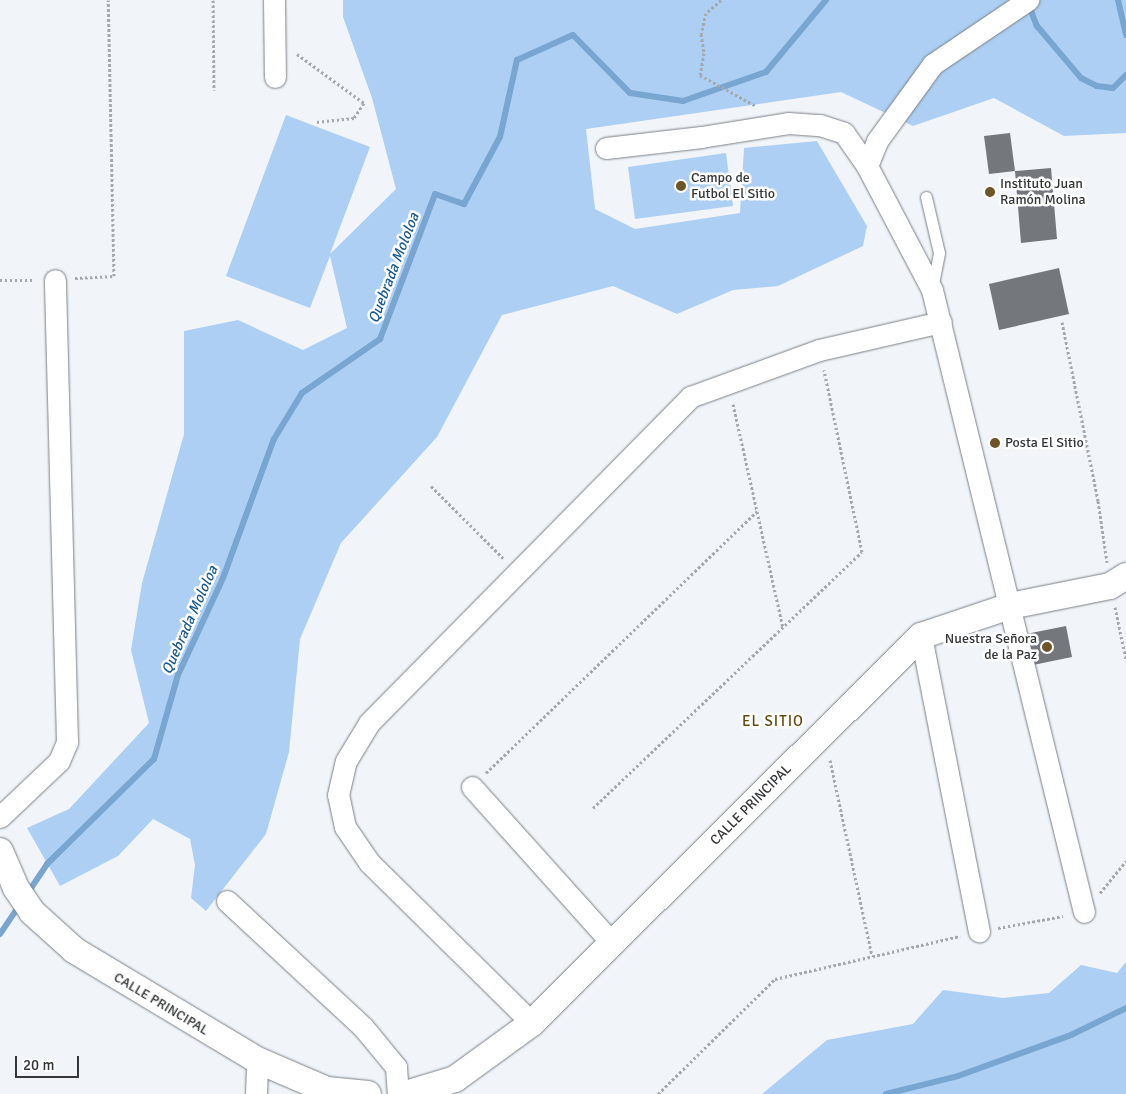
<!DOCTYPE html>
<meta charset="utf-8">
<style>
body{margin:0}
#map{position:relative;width:1126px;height:1094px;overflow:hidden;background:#f1f5fa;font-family:Signika,sans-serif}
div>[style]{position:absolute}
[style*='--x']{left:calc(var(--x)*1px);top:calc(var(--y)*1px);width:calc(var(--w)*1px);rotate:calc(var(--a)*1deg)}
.green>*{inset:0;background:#accff3}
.stream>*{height:6px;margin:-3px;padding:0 3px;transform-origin:3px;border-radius:3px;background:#79a5d1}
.building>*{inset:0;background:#74787c}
.path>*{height:3px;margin-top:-1.5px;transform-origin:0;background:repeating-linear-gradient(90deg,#a5a8ac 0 2.5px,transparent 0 5px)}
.roads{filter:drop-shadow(0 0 1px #7c8085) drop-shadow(0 0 1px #7c8085)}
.service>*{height:11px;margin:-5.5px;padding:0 5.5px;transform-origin:5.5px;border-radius:5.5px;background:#fff}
.minor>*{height:21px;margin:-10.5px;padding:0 10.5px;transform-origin:10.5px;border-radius:10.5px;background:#fff}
.tertiary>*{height:26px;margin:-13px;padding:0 13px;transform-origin:13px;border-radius:13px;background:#fff}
.dots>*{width:14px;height:14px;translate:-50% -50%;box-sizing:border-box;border:2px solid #fff;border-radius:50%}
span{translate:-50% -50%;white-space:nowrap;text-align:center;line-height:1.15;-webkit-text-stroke:5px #fff;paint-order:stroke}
.poi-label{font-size:14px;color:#343638}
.left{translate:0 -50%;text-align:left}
.right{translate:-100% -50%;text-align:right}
.street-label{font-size:14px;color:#343638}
.water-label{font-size:15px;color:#175890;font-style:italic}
.neighbourhood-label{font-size:15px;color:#644a10;letter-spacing:1px}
.scale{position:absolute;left:15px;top:1056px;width:64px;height:22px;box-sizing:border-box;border:2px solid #343638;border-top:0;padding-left:6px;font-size:15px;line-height:18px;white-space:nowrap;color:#343638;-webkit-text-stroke:4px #fff;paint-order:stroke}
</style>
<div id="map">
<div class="green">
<div style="clip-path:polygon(343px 0,1126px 0,1126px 133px,1064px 136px,994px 98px,913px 126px,841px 92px,586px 129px,595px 209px,635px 229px,740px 213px,744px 148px,817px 141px,867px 226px,863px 246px,778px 286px,733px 290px,677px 314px,613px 286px,502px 315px,437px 437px,341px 543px,300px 639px,289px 752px,266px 834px,206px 911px,191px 898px,195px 865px,190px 839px,153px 819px,118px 856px,60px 886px,27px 828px,69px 809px,149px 723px,131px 650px,142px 583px,184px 434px,184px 331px,238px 320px,303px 350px,347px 328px,330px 256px,310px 308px,226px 276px,286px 115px,370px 147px,330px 254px,396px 189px,372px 98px,343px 17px)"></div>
<div style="clip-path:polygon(726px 153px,733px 206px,635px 219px,628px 167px)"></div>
<div style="clip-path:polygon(1126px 962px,1126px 1094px,762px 1094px,827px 1040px,913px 1024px,943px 990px,1003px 998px,1049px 993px,1081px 965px,1117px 973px)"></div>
</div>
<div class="stream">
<div style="--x:1118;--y:0;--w:36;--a:77"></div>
<div style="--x:1028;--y:3;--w:25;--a:69"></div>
<div style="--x:1037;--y:26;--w:68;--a:49.8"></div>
<div style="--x:1081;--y:78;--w:18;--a:27"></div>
<div style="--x:1097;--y:86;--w:16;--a:7"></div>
<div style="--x:1113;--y:88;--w:18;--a:-45"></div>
<div style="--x:27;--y:894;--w:36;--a:-56"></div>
<div style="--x:47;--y:864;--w:150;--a:-44.5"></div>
<div style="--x:154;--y:759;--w:87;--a:-74.1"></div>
<div style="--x:178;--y:675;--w:107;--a:-65.1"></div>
<div style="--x:223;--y:578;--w:148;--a:-69.9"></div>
<div style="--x:274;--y:439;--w:54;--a:-58.7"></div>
<div style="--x:302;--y:393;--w:95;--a:-34.7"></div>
<div style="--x:380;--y:339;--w:155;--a:-69.2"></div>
<div style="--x:435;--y:194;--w:31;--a:19"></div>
<div style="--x:464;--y:204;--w:76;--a:-61.8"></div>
<div style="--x:500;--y:137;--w:79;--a:-77.6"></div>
<div style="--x:517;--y:60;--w:61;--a:-24.1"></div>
<div style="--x:573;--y:35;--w:81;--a:45.5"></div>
<div style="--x:630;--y:93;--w:54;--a:8.6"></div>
<div style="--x:683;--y:101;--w:88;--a:-19.3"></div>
<div style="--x:766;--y:72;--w:94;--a:-50.2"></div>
<div style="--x:0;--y:934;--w:36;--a:-56"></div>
<div style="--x:886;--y:1094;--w:74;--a:-14"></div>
<div style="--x:958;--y:1076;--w:120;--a:-19.9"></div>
<div style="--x:1071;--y:1035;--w:61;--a:-26.1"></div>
</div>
<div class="building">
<div style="clip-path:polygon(1010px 133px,1015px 171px,989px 174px,984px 136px)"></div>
<div style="clip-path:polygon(1051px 168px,1057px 239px,1021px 243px,1015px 171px)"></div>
<div style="clip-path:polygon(1059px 268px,1069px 314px,999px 330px,989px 284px)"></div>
<div style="clip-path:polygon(1066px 626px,1072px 657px,1028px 666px,1021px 635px)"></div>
</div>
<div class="path">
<div style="--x:213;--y:0;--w:90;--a:89.4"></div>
<div style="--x:721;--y:0;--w:20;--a:139"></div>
<div style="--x:706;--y:13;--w:22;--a:103"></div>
<div style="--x:701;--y:34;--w:19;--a:81"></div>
<div style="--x:704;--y:53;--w:22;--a:100"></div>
<div style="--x:700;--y:75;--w:64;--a:29"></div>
<div style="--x:297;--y:54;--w:83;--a:36.2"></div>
<div style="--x:364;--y:103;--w:18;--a:124"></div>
<div style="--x:354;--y:118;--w:38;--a:174"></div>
<div style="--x:75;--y:278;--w:39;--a:-3"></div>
<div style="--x:114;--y:276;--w:276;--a:-91.2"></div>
<div style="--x:0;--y:280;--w:34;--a:0"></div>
<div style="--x:1062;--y:322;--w:183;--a:78.6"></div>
<div style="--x:1098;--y:501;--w:62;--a:81.6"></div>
<div style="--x:733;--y:404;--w:229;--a:77.4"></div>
<div style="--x:431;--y:486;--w:102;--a:45"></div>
<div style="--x:1115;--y:607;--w:53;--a:78.1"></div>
<div style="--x:830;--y:760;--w:200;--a:77.9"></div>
<div style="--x:486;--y:773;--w:377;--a:-44"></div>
<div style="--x:593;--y:808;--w:371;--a:-43.6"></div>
<div style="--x:862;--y:552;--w:186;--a:-101.8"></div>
<div style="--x:1100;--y:893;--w:41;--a:-50.9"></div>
<div style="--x:998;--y:928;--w:66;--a:-10.5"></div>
<div style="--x:658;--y:1094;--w:164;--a:-44.5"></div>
<div style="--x:775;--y:979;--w:190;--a:-13.1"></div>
</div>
<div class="roads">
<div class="service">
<div style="--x:926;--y:197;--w:57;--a:76.9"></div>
<div style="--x:939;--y:253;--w:36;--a:101"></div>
</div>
<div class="minor">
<div style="--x:274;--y:0;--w:77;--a:89.3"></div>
<div style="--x:606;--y:148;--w:96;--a:-6.6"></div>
<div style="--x:701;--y:137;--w:88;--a:-9.1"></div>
<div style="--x:788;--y:123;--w:32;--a:4"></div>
<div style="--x:820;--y:125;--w:25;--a:18"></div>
<div style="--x:844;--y:133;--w:40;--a:55.1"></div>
<div style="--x:867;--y:166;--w:140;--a:62.3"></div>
<div style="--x:932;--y:290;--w:640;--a:76.27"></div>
<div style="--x:867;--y:166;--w:27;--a:-68"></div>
<div style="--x:877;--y:141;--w:95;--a:-54"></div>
<div style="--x:933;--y:64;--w:115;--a:-34"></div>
<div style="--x:921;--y:636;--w:301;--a:78.9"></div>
<div style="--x:472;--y:787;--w:210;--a:48.1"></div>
<div style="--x:0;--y:817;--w:81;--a:-43.5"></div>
<div style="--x:59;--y:761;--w:21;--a:-67"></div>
<div style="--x:67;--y:742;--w:462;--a:-91.5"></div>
<div style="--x:227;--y:901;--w:185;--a:42.8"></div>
<div style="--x:363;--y:1027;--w:52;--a:50.5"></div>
<div style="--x:396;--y:1067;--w:27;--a:86"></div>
<div style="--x:532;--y:1023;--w:229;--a:-135.4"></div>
<div style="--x:369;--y:862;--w:42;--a:-124.4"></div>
<div style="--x:345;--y:827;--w:33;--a:-102"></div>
<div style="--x:338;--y:795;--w:35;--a:-77"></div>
<div style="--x:346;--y:761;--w:44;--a:-58.8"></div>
<div style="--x:369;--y:723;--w:458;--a:-45.4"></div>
<div style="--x:690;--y:397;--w:137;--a:-20"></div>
<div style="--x:819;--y:350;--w:125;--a:-12.9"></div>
<div style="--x:256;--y:1094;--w:34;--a:-88"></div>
</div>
<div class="tertiary">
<div style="--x:0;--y:851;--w:40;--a:66.6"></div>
<div style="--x:16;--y:888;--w:29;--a:56"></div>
<div style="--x:32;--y:912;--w:57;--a:42.1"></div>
<div style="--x:74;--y:950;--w:214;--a:31"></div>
<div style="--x:257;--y:1060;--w:76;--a:23.2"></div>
<div style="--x:327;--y:1090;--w:41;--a:5.6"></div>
<div style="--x:406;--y:1094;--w:51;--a:-17"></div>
<div style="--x:455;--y:1079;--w:95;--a:-36"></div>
<div style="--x:532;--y:1023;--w:549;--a:-44.85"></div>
<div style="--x:921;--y:636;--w:94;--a:-18.6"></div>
<div style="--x:1010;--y:606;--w:102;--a:-11.3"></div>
<div style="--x:1110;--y:586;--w:19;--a:-32"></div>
</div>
</div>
<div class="dots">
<div style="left:681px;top:186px;background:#6d5525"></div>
<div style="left:990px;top:192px;background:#6d5525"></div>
<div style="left:995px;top:443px;background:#6d5525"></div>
<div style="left:1047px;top:647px;background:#6d5525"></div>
</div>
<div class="poi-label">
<span class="left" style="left:691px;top:186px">Campo de<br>Futbol El Sitio</span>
<span class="left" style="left:1000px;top:192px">Instituto Juan<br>Ramón Molina</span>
<span class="left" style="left:1005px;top:443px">Posta El Sitio</span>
<span class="right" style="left:1037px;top:647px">Nuestra Señora<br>de la Paz</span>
</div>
<div class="street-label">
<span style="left:751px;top:805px;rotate:-45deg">CALLE PRINCIPAL</span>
<span style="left:161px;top:1004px;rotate:31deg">CALLE PRINCIPAL</span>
</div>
<div class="water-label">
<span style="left:394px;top:268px;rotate:-69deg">Quebrada Mololoa</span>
<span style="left:190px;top:620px;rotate:-66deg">Quebrada Mololoa</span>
</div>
<div class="neighbourhood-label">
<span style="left:773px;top:722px">EL SITIO</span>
</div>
<div class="scale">20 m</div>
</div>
